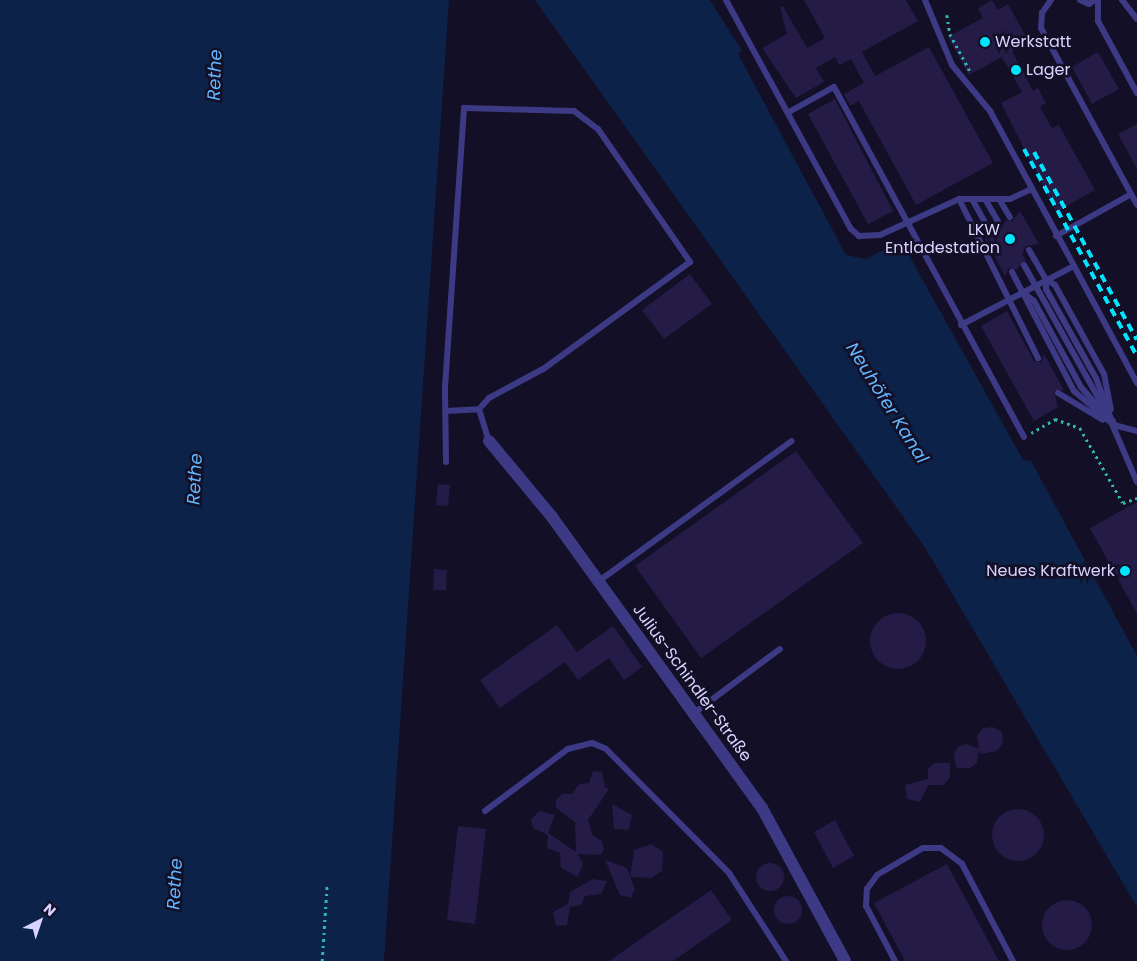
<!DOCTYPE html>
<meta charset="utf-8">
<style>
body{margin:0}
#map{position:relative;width:1137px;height:961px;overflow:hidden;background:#130f26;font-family:Poppins,sans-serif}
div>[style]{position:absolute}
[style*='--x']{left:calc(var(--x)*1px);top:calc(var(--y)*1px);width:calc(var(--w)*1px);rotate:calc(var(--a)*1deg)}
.water>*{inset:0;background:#0c2248}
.building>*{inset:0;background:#241b47}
.round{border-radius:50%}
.path>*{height:2.5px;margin-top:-1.25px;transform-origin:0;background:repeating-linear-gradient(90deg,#2fb8b0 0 2.5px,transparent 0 6.5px)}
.service>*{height:6px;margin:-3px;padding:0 3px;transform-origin:3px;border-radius:3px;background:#3d3a85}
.minor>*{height:12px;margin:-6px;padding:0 6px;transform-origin:6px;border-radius:6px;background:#3d3a85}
.rail>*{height:4px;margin-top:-2px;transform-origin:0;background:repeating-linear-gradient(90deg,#00e5ff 0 8px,transparent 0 14px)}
.dots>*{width:14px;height:14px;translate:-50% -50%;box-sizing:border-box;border:2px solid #130f26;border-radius:50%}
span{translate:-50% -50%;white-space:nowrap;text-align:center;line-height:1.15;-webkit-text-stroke:5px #130f26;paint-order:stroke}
.poi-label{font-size:16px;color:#d9d4ff}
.left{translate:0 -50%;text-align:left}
.right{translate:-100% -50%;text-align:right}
.street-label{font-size:16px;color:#d9d4ff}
.water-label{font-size:18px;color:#62b6ff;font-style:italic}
.north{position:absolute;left:15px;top:896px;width:50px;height:50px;-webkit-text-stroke:4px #130f26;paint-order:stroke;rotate:41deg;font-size:14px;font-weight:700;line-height:20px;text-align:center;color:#d9d4ff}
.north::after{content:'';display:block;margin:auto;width:18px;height:22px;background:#d9d4ff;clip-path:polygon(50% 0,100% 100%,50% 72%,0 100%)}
</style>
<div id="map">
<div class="water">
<div style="clip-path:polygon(0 0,449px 0,384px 961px,0 961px)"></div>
<div style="clip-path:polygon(535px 0,710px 0,742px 51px,738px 54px,846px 255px,866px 259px,901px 241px,1023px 460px,1031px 461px,1137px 656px,1137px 907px,924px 546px)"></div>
</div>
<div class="building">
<div style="clip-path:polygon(804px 0,906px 0,918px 21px,862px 52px,875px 76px,929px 47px,993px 163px,916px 205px,859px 101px,850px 106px,844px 94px,864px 83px,851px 59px,839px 65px,835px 57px,816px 68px,824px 82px,796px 98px,762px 48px,787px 34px,780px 7px,783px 6px,807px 48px,825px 38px)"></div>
<div style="clip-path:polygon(992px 0,998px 10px,1008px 4px,1029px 42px,1012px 51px,1033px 91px,1038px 88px,1046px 103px,1040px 107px,1052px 128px,1059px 125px,1095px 190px,1056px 212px,1001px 103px,1022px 92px,1002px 57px,969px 75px,948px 37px,983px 18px,978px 8px)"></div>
<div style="clip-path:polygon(1098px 52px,1119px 89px,1092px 104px,1072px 67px)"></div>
<div style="clip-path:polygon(835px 99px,893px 211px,868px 224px,808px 114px)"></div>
<div style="clip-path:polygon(1137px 124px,1137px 169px,1118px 134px)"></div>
<div style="clip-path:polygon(1020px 211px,1039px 244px,1026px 246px,1022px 254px,1026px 260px,1016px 270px,1009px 268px,1005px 276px,982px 233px,992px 234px,993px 227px,1002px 227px,1006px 220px,1012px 221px)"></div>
<div style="clip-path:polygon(690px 274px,712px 304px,664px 339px,642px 310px)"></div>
<div style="clip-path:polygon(1007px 311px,1034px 361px,1041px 362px,1044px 354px,1064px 390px,1054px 391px,1058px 407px,1034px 421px,981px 326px)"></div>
<div style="clip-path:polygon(796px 451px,863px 543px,701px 658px,635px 566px)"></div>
<div style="clip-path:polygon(438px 484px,450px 485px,448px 506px,436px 505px)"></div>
<div style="clip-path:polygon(1137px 502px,1137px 614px,1090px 528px)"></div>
<div style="clip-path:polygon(434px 569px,447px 570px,446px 590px,433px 590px)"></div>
<div class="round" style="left:870px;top:613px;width:56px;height:56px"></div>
<div style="clip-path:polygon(557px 625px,577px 652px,613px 626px,642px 667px,624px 680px,609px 658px,578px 680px,565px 662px,500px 708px,480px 680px)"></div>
<div style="clip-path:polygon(993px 727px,1002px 732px,1003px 743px,997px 751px,980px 754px,979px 749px,977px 763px,970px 768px,956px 768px,954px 754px,958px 747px,966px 744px,979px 749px,977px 736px,983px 728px)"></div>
<div style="clip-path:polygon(934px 763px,950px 763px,950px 778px,943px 785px,928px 785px,920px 802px,907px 799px,905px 785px,928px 779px,928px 769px)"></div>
<div style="clip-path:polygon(593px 771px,602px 772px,605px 787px,609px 789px,588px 820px,593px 836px,602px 841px,604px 849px,601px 855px,578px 854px,583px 864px,578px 877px,561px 868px,560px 853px,547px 848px,548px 835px,533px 828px,531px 820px,539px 811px,555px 815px,548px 833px,576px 852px,575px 822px,556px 808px,556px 800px,562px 794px,572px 794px,579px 784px,589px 783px)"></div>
<div style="clip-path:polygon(612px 804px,632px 815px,629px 830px,614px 829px)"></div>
<div class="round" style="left:992px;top:809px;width:52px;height:52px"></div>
<div style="clip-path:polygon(835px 820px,854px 856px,833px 868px,814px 832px)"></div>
<div style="clip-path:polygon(458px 826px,486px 829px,475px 924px,447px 920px)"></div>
<div style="clip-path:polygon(652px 844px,663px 852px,662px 871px,651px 878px,630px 877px,634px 850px)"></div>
<div style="clip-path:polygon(605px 860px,627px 868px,635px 889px,631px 898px,620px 895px)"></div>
<div class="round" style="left:756px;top:863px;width:28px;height:28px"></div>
<div style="clip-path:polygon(947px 864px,999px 961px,905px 961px,874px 903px)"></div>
<div style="clip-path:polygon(593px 879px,607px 881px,601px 894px,585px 896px,581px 905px,570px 907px,567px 925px,556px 926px,553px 912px,568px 904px,570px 892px)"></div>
<div style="clip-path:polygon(711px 890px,732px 920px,673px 961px,609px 961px)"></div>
<div class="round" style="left:774px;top:896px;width:28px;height:28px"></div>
<div class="round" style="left:1042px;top:900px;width:50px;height:50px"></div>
</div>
<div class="path">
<div style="--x:947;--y:15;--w:19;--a:81"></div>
<div style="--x:950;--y:34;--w:42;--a:61.6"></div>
<div style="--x:1031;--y:433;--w:28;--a:-30"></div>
<div style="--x:1055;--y:419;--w:27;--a:20"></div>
<div style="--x:1080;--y:428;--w:86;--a:60.2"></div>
<div style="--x:1123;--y:503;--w:15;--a:-20"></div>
<div style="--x:322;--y:961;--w:77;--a:-86.3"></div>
</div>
<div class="service">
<div style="--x:726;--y:0;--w:261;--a:61.4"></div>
<div style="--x:851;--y:229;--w:11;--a:41"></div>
<div style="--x:859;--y:236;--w:21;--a:-3"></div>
<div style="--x:880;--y:235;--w:87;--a:-24.5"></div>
<div style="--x:959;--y:199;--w:51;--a:0"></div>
<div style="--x:1010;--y:199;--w:23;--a:-25"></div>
<div style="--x:925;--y:0;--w:70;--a:67.4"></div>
<div style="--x:952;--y:65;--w:60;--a:50.4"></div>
<div style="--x:990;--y:111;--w:176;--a:61.5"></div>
<div style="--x:1051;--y:0;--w:16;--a:125"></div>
<div style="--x:1042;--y:13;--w:15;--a:94"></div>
<div style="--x:1041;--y:28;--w:201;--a:61.5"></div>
<div style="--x:1080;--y:0;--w:10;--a:24"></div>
<div style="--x:1089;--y:4;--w:7;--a:-34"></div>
<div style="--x:1098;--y:0;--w:21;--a:90"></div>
<div style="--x:1098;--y:21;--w:82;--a:61.6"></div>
<div style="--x:1122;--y:0;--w:24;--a:52"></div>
<div style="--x:789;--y:112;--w:51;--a:-29.1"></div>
<div style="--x:834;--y:87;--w:398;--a:61.5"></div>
<div style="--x:959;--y:199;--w:178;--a:63.6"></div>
<div style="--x:972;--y:199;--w:35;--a:61"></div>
<div style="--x:985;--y:199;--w:28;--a:60"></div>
<div style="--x:999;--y:199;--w:21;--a:59"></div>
<div style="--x:1056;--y:236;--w:86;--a:-29.2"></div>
<div style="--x:1029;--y:250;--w:34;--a:60"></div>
<div style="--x:1046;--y:279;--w:11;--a:34"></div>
<div style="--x:1055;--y:285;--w:102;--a:61.2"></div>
<div style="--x:1104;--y:374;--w:36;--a:79"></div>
<div style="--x:1024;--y:265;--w:168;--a:60.8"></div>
<div style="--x:1012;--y:272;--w:134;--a:62.5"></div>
<div style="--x:1074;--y:391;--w:52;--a:40.4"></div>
<div style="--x:1114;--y:425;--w:50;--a:-131"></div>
<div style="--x:1081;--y:387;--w:98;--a:-118.7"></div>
<div style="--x:1034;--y:301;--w:15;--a:-143"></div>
<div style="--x:1046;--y:279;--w:10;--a:90"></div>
<div style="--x:1046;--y:289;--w:102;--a:60.7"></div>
<div style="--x:1096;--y:378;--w:44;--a:69.9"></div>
<div style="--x:961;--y:325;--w:127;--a:-27.6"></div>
<div style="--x:1074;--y:266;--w:133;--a:61.7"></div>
<div style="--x:1058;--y:393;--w:52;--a:31"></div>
<div style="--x:446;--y:411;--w:33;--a:-3"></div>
<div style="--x:1113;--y:421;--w:4;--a:76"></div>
<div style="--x:1114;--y:425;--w:24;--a:15"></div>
<div style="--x:1112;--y:424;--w:63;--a:66.7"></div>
<div style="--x:446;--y:462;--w:75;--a:-90.8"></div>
<div style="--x:445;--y:387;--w:280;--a:-86.1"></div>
<div style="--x:464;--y:108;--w:110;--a:1.6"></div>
<div style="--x:574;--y:111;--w:30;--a:37"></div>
<div style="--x:598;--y:129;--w:162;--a:55.3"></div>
<div style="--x:690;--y:262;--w:182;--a:143.9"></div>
<div style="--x:543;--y:369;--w:61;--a:151.8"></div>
<div style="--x:489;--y:398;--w:15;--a:132"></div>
<div style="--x:479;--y:409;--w:34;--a:73"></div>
<div style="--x:599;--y:581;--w:238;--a:-36"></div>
<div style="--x:694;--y:713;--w:107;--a:-36.7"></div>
<div style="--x:485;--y:811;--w:104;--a:-36.8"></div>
<div style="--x:568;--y:749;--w:25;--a:-14"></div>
<div style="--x:592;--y:743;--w:15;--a:23"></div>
<div style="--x:606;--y:749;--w:175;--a:45.2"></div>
<div style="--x:729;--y:873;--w:105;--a:57.1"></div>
<div style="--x:895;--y:961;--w:62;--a:-117.8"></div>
<div style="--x:866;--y:906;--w:17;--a:-87"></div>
<div style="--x:867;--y:889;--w:17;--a:-54"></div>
<div style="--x:877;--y:875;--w:53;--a:-30.4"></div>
<div style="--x:923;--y:848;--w:18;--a:0"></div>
<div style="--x:941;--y:848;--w:26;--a:37"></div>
<div style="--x:962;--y:864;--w:110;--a:62.3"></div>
</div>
<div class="minor">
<div style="--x:489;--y:441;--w:99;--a:50.3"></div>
<div style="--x:552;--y:517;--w:359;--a:54.2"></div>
<div style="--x:762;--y:808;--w:174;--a:61.5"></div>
</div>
<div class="rail">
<div style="--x:1024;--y:149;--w:236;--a:61.4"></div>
<div style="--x:1034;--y:152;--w:214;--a:61.3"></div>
</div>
<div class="dots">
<div style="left:985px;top:42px;background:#00e5ff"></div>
<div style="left:1016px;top:70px;background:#00e5ff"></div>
<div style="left:1010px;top:239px;background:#00e5ff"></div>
<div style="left:1125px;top:571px;background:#00e5ff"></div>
</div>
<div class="poi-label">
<span class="left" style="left:995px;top:42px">Werkstatt</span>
<span class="left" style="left:1026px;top:70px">Lager</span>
<span class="right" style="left:1000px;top:239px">LKW<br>Entladestation</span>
<span class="right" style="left:1115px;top:571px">Neues Kraftwerk</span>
</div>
<div class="street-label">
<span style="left:692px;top:683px;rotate:54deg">Julius-Schindler-Straße</span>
</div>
<div class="water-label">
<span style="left:215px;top:75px;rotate:-88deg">Rethe</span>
<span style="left:887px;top:403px;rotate:58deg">Neuhöfer Kanal</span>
<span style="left:195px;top:479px;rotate:-87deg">Rethe</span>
<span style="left:175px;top:884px;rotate:-87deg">Rethe</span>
</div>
<div class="north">N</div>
</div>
